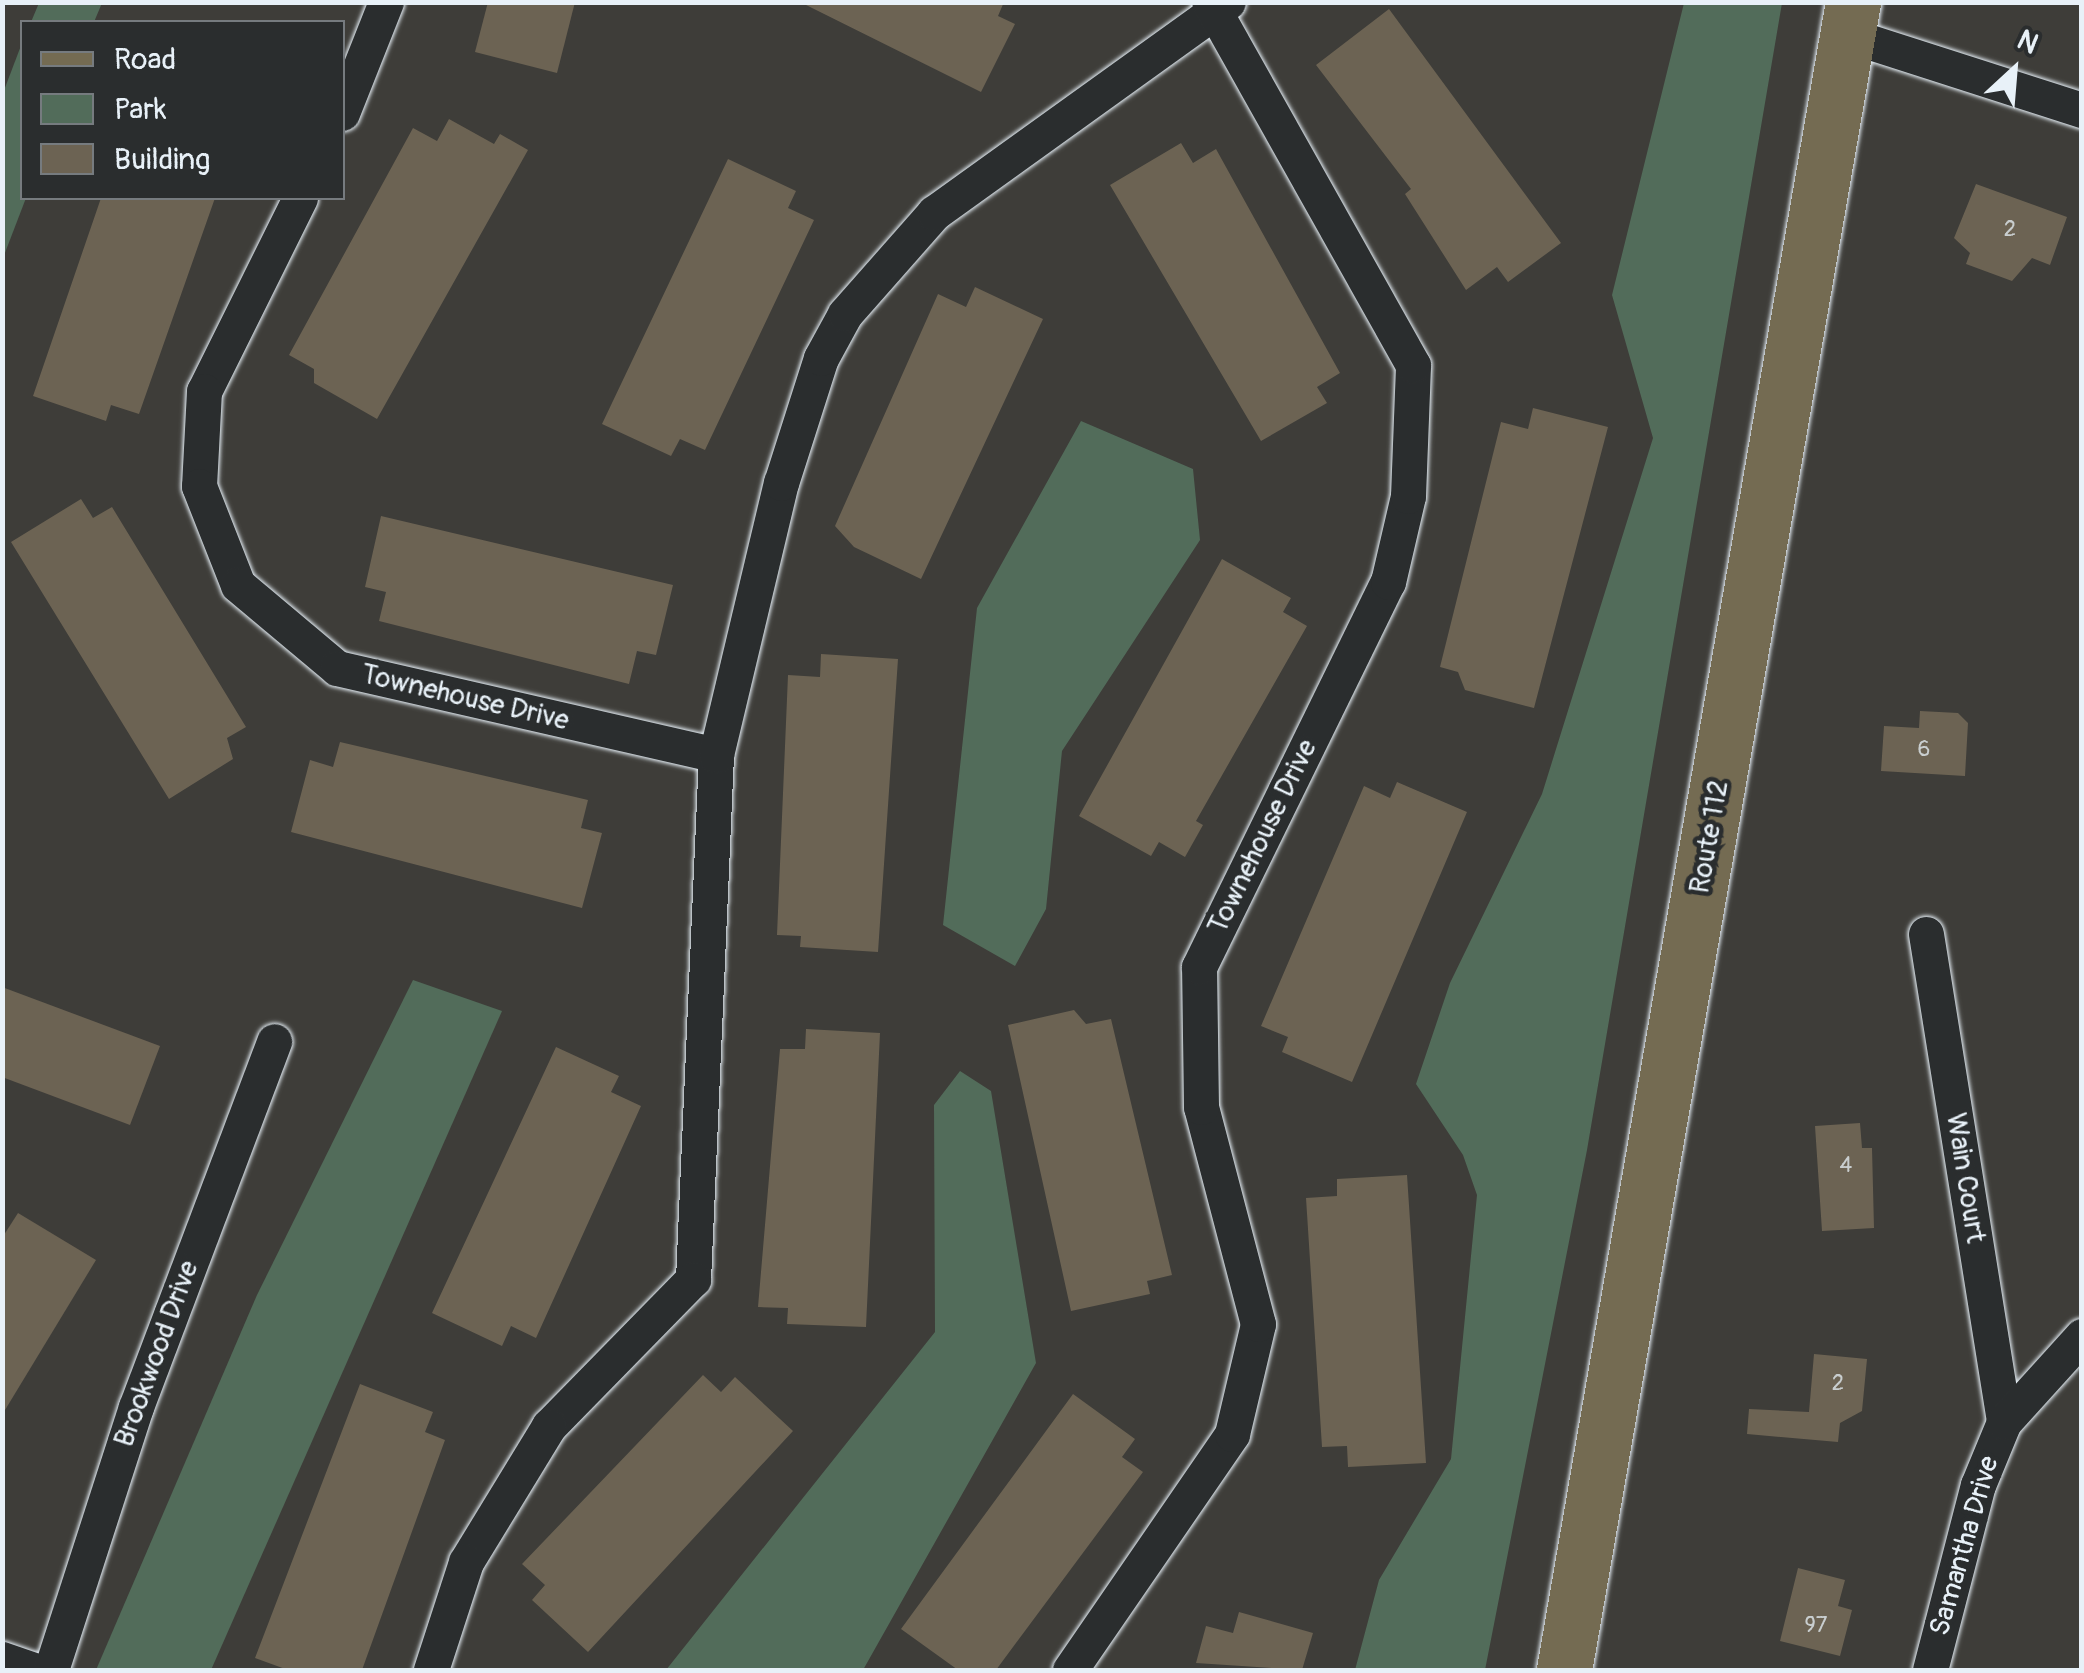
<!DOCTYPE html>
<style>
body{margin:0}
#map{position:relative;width:2084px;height:1673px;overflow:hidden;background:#3e3d39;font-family:Pangolin,sans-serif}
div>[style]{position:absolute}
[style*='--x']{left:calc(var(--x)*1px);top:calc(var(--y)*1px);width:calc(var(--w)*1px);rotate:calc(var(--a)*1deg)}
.green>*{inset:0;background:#526c5a}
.building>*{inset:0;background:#6c6353}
.roads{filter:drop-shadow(0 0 2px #e8f1f8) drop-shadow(0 0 2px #e8f1f8)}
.minor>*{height:35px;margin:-17.5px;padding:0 17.5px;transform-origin:17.5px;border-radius:17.5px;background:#2a2d2e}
.primary>*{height:55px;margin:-27.5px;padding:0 27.5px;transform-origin:27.5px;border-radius:27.5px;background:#746b52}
span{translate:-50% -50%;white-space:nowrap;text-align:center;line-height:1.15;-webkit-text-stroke:9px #2a2d2e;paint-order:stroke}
.number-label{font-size:22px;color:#c9cecf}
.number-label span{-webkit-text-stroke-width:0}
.street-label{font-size:28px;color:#e8f1f8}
.frame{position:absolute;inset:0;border:5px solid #e8f1f8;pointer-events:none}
.legend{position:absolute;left:20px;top:20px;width:325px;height:180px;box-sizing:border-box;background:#2a2d2e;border:2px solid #767b7f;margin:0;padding:12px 18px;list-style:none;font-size:30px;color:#e8f1f8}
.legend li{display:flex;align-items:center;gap:20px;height:50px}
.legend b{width:50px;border:2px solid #767b7f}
.north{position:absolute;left:1964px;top:20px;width:100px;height:100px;-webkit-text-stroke:8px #2a2d2e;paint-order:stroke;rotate:26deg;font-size:28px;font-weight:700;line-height:40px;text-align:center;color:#e8f1f8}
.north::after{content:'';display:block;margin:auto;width:35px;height:45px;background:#e8f1f8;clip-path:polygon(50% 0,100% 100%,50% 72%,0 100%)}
</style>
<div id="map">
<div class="green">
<div style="clip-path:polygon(39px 3px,39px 2px,102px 3px,94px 22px,31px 22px)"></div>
<div style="clip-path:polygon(1684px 3px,1782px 3px,1587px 1150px,1485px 1670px,1355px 1670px,1379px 1580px,1451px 1459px,1477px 1195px,1463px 1155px,1416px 1084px,1450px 983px,1542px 794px,1653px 438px,1612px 295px)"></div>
<div style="clip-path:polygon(22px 43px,26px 198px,3px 258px,3px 93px)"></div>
<div style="clip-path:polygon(1081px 421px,1193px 469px,1200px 540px,1062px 751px,1046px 909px,1015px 966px,943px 925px,977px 608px)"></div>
<div style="clip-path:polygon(413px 980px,502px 1011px,211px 1670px,96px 1670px,257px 1295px)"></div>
<div style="clip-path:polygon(960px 1071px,991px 1091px,1036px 1363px,863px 1670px,666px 1670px,935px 1332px,934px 1105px)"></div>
</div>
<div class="building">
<div style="clip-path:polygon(488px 2px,575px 2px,557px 73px,475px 52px)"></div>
<div style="clip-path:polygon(800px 2px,1004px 2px,998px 16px,1015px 24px,981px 92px)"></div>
<div style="clip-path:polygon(1389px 9px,1561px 243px,1508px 282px,1497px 267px,1466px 290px,1405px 194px,1411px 189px,1316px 65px)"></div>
<div style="clip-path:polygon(449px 119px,494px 144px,500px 134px,528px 150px,377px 419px,314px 383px,314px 369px,289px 355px,413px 128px,437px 141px)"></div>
<div style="clip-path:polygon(1181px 143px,1193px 163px,1216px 149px,1340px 373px,1317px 387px,1327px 403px,1261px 441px,1110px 185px)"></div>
<div style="clip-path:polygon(728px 159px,796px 191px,788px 208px,814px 220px,705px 450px,680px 439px,671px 456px,602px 424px)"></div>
<div style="clip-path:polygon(1976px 184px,2067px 217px,2050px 265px,2032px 258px,2012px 281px,1966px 264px,1970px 253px,1954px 238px)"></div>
<div style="clip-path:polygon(101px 198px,215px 198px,139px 414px,111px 405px,106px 421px,33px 396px)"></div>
<div style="clip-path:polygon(975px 287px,1043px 319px,921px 579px,854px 547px,835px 526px,938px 294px,966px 307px)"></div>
<div style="clip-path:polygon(1533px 408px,1608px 427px,1534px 708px,1465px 690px,1458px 672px,1440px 667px,1501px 422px,1528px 429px)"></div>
<div style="clip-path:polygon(81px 499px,93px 518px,112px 507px,246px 727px,227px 738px,233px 759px,169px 799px,11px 542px)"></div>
<div style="clip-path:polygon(381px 516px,673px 585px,656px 655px,637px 651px,629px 684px,379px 621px,386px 592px,365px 587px)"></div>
<div style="clip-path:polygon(1222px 559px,1291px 598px,1283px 612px,1307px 626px,1196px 821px,1203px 825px,1185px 857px,1159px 842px,1151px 856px,1079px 816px)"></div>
<div style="clip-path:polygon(821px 654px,898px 659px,878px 952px,800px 947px,801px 936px,777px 935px,788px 675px,820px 677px)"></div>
<div style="clip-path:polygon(1920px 711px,1958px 713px,1968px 723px,1965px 776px,1881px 771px,1884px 726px,1919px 728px)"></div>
<div style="clip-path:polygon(340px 742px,588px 800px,581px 828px,602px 833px,582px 908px,291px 832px,310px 760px,333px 767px)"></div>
<div style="clip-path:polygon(1397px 782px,1467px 812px,1352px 1082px,1282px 1052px,1288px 1037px,1261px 1026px,1364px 786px,1390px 798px)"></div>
<div style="clip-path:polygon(2px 987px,160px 1046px,130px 1125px,2px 1077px)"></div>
<div style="clip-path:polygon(1074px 1010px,1086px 1024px,1111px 1019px,1172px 1275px,1147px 1281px,1150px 1294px,1071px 1311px,1008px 1025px)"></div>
<div style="clip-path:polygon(806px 1029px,880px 1033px,866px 1327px,787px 1324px,788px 1308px,758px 1307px,780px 1049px,805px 1049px)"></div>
<div style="clip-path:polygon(556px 1047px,619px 1076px,611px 1092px,641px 1106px,536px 1338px,511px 1326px,502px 1346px,432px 1313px)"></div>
<div style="clip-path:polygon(1860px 1123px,1862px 1148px,1872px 1148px,1874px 1228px,1822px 1231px,1815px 1126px)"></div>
<div style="clip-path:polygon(1407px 1175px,1426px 1463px,1348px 1467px,1347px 1446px,1322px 1447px,1306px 1198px,1337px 1196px,1337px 1179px)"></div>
<div style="clip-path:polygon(18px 1213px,96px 1260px,2px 1415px,2px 1238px)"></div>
<div style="clip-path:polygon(1814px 1354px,1867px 1359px,1862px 1411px,1840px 1423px,1838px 1442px,1747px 1434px,1749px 1409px,1809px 1412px)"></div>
<div style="clip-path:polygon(703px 1375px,721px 1392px,735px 1377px,793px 1431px,588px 1652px,532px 1600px,545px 1585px,522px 1564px)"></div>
<div style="clip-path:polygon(360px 1384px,433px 1412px,425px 1432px,445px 1440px,362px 1670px,288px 1670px,255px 1658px)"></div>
<div style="clip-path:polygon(1073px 1394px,1135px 1439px,1122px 1457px,1143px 1472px,996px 1670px,958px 1670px,901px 1629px)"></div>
<div style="clip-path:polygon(1798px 1568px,1845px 1580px,1838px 1606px,1852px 1610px,1840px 1656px,1780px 1641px)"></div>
<div style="clip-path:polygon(1239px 1612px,1313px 1633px,1302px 1670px,1196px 1663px,1206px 1626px,1233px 1633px)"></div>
</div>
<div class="roads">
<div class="minor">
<div style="--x:1848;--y:35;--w:246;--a:17.8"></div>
<div style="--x:342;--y:113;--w:119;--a:-68.4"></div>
<div style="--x:300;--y:198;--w:216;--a:116.4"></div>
<div style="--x:204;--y:391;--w:95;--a:93"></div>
<div style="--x:199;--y:486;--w:106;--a:68.5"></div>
<div style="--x:238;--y:585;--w:129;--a:40"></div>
<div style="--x:337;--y:668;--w:389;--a:12.9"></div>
<div style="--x:716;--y:755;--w:525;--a:92.51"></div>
<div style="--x:693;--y:1279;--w:206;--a:134.4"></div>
<div style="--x:549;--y:1426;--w:159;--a:121.4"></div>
<div style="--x:466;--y:1562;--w:114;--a:108"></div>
<div style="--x:716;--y:755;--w:280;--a:-76.6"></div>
<div style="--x:781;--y:483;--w:131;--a:-72.3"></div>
<div style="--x:821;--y:358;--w:50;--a:-61.4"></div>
<div style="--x:845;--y:314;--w:135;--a:-48.6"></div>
<div style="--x:934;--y:213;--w:362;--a:-35.7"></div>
<div style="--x:1926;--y:934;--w:494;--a:80.9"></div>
<div style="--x:2;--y:1659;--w:34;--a:19"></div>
<div style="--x:51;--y:1670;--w:276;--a:-72.1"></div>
<div style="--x:136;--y:1407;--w:391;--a:-69.3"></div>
<div style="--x:1070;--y:1670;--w:286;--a:-55.5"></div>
<div style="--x:1232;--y:1434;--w:113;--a:-76.7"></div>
<div style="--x:1258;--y:1324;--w:224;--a:-104.7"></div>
<div style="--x:1201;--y:1107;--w:140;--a:-90.8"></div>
<div style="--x:1199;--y:967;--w:429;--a:-63.9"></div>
<div style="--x:1388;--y:582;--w:88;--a:-76.9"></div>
<div style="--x:1408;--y:496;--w:131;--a:-87.8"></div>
<div style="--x:1413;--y:365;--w:416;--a:-119.3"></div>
<div style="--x:1930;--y:1670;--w:191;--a:-75.5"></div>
<div style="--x:1978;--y:1485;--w:68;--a:-67.6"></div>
<div style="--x:2004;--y:1422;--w:116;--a:-47.8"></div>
</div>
<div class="primary">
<div style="--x:1564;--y:1670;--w:1693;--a:-80.17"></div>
</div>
</div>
<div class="number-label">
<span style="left:2010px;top:230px">2</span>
<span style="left:1924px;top:750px">6</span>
<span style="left:1846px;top:1166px">4</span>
<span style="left:1838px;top:1384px">2</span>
<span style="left:1816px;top:1626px">97</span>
</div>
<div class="street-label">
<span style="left:465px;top:698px;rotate:13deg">Townehouse Drive</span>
<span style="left:1263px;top:837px;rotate:-64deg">Townehouse Drive</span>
<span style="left:1710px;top:837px;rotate:-80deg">Route 112</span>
<span style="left:1965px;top:1178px;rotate:81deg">Wain Court</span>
<span style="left:157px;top:1354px;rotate:-70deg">Brookwood Drive</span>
<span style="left:1965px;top:1546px;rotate:-74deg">Samantha Drive</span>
</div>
<div class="frame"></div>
<ul class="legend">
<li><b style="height:12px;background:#746b52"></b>Road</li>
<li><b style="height:28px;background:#526c5a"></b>Park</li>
<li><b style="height:28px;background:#6c6353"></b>Building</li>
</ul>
<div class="north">N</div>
</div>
